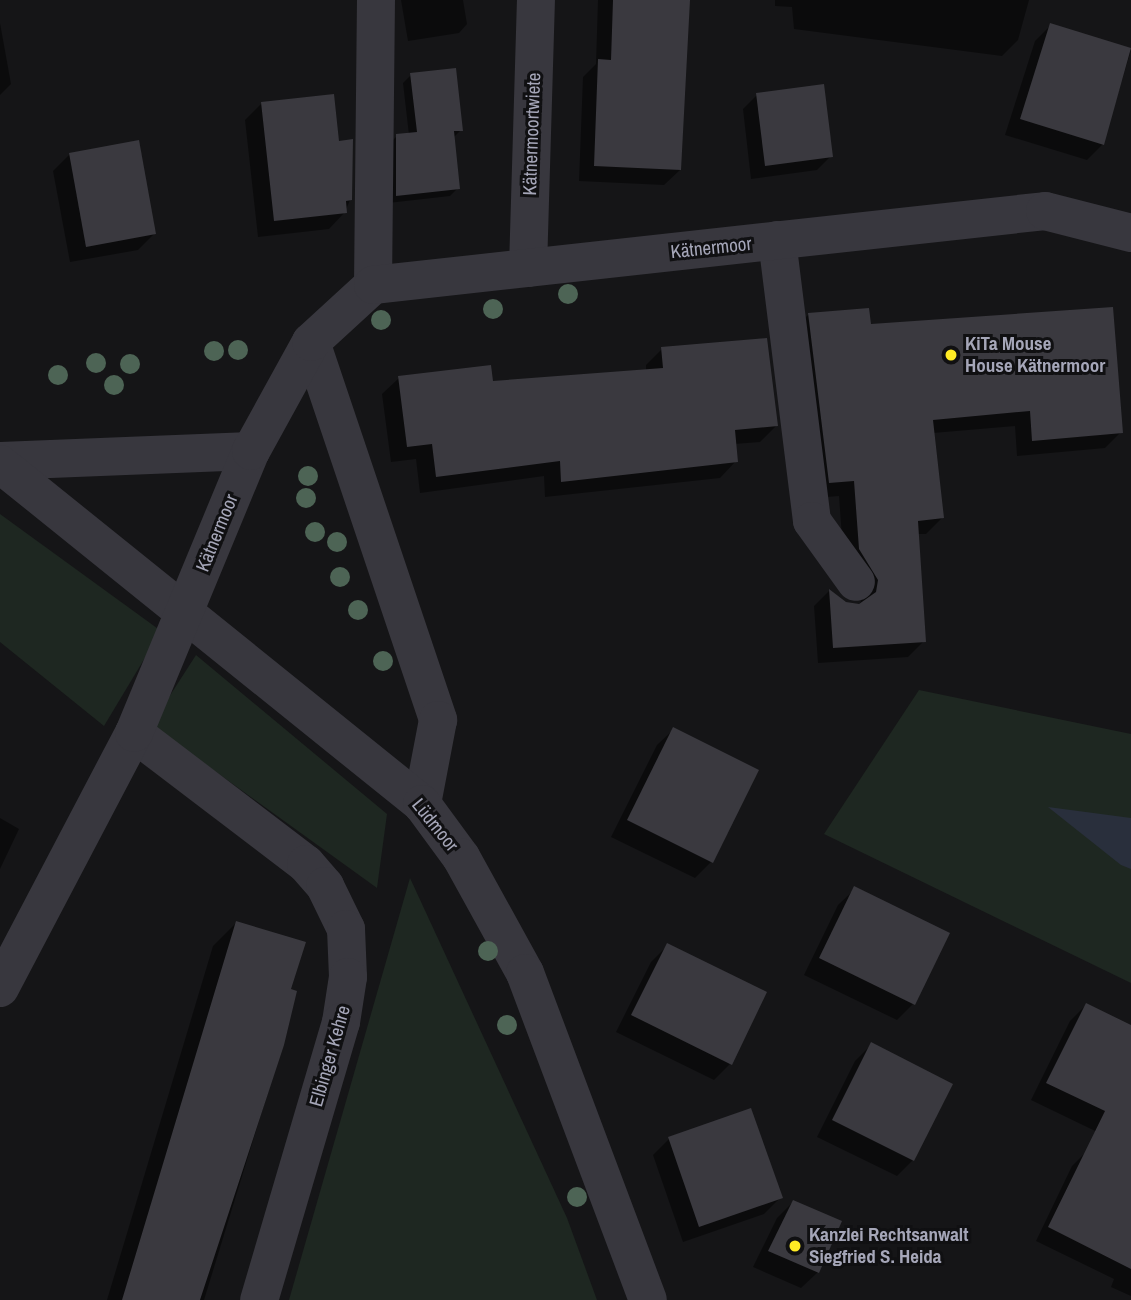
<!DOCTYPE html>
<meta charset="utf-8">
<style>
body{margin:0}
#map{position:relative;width:1131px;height:1300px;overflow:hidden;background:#151517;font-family:"Archivo Narrow",sans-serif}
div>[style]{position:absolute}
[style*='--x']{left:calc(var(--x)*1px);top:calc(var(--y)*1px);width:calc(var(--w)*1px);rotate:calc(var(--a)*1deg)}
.green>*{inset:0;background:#1e2721}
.water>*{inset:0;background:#292f3c}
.shadow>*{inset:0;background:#0007}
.building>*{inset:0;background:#3a393f}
.minor>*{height:38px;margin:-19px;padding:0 19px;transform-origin:19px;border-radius:19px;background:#38373e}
.trees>*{width:20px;height:20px;margin:-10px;border-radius:50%;background:#4d6455}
.dots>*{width:19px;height:19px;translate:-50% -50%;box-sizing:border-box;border:4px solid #101012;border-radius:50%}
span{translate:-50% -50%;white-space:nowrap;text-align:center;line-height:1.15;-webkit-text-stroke:6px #101012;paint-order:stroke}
.street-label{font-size:19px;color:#a5a6b8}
.poi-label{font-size:19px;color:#a5a6b8;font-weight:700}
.left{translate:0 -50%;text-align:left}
</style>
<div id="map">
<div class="green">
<div style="clip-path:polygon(0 514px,161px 631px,104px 726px,0 642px)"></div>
<div style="clip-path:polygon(196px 655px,387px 814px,377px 888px,151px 725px)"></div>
<div style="clip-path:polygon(919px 690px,1131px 734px,1131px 983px,824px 834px)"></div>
<div style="clip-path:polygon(410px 878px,567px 1218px,597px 1300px,289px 1300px)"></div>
</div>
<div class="water">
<div style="clip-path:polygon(1048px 807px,1131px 818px,1131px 869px,1121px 865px)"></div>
</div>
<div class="shadow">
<div style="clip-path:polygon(401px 0,463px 0,467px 24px,459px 33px,408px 41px)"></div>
<div style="clip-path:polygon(598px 0,688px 0,680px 170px,664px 185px,579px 181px,583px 77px,596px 64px)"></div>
<div style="clip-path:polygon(775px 0,1029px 0,1018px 40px,1002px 56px,794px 29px,792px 7px,775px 6px)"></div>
<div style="clip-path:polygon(0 23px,11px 84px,0 95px)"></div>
<div style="clip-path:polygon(1051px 25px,1131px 50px,1103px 144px,1087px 160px,1005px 135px,1035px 41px)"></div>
<div style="clip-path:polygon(411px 75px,461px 130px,453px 138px,458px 188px,450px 196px,388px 203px,389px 144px,397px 136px,409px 135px,403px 83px)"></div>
<div style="clip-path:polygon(757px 95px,831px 156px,817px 170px,751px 179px,743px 109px)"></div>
<div style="clip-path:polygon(261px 104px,338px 143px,350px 200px,345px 212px,329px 229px,258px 237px,245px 120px)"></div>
<div style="clip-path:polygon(70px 154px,154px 234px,138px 250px,70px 262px,53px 171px)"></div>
<div style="clip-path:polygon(809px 314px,869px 326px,1121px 432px,1105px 448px,1017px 456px,1015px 426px,933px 433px,942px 518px,926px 534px,917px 534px,924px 641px,908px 657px,818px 663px,814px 606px,829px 591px,846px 603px,859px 605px,863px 597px,844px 565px,839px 496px,814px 498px,793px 330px)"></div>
<div style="clip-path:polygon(662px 349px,776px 426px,760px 442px,734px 444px,736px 461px,720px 478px,545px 497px,544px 476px,420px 493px,416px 459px,391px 462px,382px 394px,399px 378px,492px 383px,646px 371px,646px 365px)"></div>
<div style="clip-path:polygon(674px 729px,711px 862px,695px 878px,611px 837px,657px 745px)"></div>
<div style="clip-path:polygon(0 818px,19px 829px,0 869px)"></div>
<div style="clip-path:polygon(855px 889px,913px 1004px,897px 1020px,804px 975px,838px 905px)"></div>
<div style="clip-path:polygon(236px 923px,289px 990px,283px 1043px,204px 1300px,107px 1300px,213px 946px)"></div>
<div style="clip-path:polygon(667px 946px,730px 1064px,714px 1080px,616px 1032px,651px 962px)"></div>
<div style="clip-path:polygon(1086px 1005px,1131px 1027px,1131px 1129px,1118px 1142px,1031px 1100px,1070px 1021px)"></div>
<div style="clip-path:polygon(871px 1045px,913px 1160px,897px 1176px,817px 1137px,855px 1061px)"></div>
<div style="clip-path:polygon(669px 1139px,781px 1197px,764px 1214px,683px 1242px,653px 1155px)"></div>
<div style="clip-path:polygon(1085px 1153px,1131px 1176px,1131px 1296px,1111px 1287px,1114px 1279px,1036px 1241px,1072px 1166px)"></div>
<div style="clip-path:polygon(793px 1202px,818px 1272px,801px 1288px,753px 1267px,777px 1218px)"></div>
</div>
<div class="building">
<div style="clip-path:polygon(613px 0,690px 0,681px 170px,594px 166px,598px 59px,611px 60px)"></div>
<div style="clip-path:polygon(1050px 23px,1131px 48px,1104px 145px,1020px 119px)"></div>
<div style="clip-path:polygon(456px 68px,463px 131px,454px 131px,460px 189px,396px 196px,396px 134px,417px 132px,410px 73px)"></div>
<div style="clip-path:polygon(824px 84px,833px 157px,765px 166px,756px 93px)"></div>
<div style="clip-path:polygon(334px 94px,339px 141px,353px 139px,352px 200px,346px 201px,347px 213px,274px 221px,261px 102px)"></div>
<div style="clip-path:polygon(139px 140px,156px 234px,86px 247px,69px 153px)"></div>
<div style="clip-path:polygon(1113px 307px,1123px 433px,1032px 441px,1030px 411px,933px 420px,944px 518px,918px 521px,926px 642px,833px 648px,829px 589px,846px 602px,859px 604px,876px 592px,878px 580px,859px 549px,854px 481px,829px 483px,808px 313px,869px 308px,871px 324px)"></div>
<div style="clip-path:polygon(767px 338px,778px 426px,735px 430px,738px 462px,561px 482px,560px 461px,436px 477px,432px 444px,407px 447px,398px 376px,491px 365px,493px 381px,663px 368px,661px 347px)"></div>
<div style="clip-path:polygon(673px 727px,759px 770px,713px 863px,627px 820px)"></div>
<div style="clip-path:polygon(854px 886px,950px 933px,915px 1005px,819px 958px)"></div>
<div style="clip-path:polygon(236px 921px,306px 942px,291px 989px,297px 991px,284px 1045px,200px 1300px,122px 1300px)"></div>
<div style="clip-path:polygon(667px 943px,767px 992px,732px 1065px,631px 1015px)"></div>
<div style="clip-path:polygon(1086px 1003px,1131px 1025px,1131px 1269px,1048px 1227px,1105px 1111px,1046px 1083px)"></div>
<div style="clip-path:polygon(871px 1042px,953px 1084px,914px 1161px,832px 1120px)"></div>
<div style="clip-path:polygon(751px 1108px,783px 1198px,699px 1227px,668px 1137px)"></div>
<div style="clip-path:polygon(793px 1200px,842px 1221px,819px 1273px,768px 1251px)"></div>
</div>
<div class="minor">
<div style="--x:777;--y:240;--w:283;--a:82.9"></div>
<div style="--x:812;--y:521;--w:75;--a:54.2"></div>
<div style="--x:528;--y:268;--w:268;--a:-88.3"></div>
<div style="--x:373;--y:285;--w:285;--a:-89.4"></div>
<div style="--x:311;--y:342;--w:399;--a:71.4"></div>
<div style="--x:438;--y:720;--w:86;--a:100.8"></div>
<div style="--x:0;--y:461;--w:251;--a:-2.3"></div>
<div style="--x:0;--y:464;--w:542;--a:38.86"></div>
<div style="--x:422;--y:804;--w:66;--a:53.7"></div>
<div style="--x:461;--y:857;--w:132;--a:61.1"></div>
<div style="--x:525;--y:973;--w:349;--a:69.4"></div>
<div style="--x:134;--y:733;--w:216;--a:37.3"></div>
<div style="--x:306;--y:864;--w:29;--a:49"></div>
<div style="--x:325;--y:886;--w:48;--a:64"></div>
<div style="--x:346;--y:929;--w:48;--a:87.6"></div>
<div style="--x:348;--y:977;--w:46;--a:98.8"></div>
<div style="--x:341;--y:1022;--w:290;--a:106.4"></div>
<div style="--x:0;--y:988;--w:288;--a:-62.3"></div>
<div style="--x:134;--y:733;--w:305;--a:-67.5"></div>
<div style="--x:251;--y:451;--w:124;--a:-61.2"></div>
<div style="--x:311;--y:342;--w:84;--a:-42.6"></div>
<div style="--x:373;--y:285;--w:676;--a:-6.28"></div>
<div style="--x:1045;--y:211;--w:89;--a:14.3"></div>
</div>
<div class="trees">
<div style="left:568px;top:294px"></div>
<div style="left:493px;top:309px"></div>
<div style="left:381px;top:320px"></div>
<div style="left:238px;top:350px"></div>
<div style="left:214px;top:351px"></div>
<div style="left:96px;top:363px"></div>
<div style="left:130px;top:364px"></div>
<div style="left:58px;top:375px"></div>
<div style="left:114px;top:385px"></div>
<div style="left:308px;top:476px"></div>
<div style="left:306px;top:498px"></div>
<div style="left:315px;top:532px"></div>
<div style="left:337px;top:542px"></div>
<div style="left:340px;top:577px"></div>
<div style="left:358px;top:610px"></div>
<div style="left:383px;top:661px"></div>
<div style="left:488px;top:951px"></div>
<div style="left:507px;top:1025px"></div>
<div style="left:577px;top:1197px"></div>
</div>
<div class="dots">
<div style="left:951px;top:355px;background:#ffeb24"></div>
<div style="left:795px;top:1246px;background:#ffeb24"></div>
</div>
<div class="street-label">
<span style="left:532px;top:134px;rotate:-88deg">Kätnermoortwiete</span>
<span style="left:711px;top:248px;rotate:-6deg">Kätnermoor</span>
<span style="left:217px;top:533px;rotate:-68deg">Kätnermoor</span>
<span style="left:435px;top:825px;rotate:51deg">Lüdmoor</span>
<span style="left:330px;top:1056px;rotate:-74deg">Elbinger Kehre</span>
</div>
<div class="poi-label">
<span class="left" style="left:965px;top:355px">KiTa Mouse<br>House Kätnermoor</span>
<span class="left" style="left:809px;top:1246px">Kanzlei Rechtsanwalt<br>Siegfried S. Heida</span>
</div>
</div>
